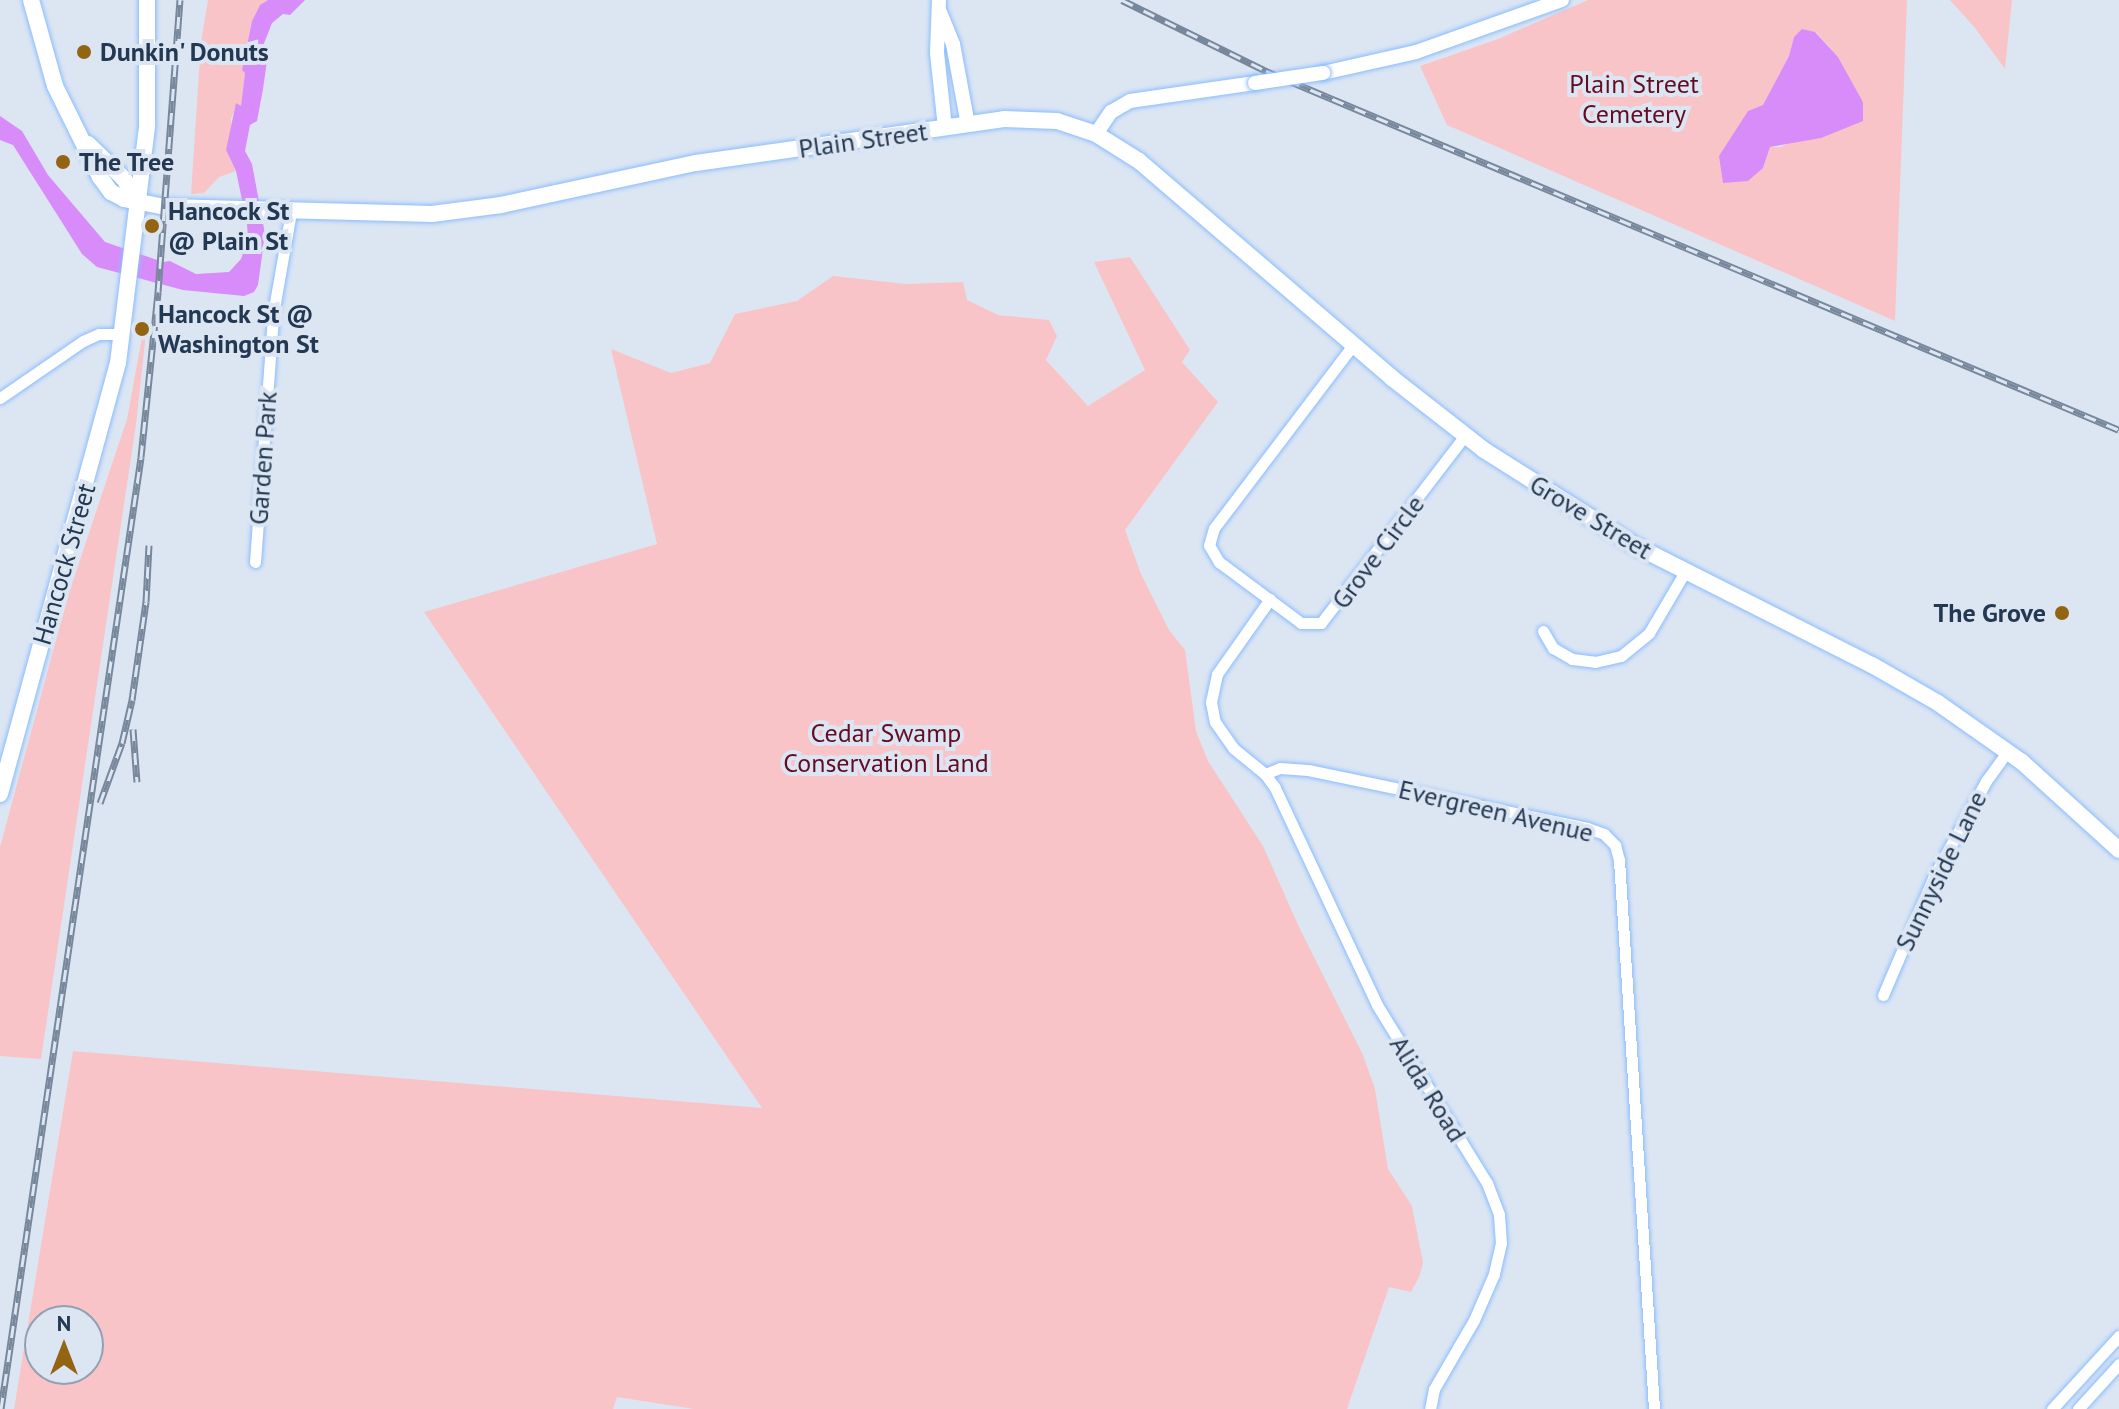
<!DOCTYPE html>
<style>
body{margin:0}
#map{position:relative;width:2119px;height:1409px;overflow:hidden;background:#dce6f3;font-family:"PT Sans",sans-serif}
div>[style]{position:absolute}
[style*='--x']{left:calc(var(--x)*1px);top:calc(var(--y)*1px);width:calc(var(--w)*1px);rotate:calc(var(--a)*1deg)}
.green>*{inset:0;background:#f9c4c7}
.water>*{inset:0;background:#d88cf9}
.roads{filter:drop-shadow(0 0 2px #8bbdfd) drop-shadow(0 0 2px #8bbdfd)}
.minor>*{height:11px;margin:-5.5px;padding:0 5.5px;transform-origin:5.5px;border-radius:5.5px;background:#fff}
.tertiary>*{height:14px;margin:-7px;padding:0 7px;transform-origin:7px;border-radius:7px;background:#fff}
.secondary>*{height:16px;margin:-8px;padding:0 8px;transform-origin:8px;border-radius:8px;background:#fff}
.rail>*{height:7px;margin-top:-3.5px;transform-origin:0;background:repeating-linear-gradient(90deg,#dce6f3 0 12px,#78889c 0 24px);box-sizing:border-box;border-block:2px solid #78889c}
.bridges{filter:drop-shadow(0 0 2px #8bbdfd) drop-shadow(0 0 2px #8bbdfd)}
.tertiary-bridge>*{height:14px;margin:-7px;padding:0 7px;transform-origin:7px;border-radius:7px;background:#fff}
.dots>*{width:22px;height:22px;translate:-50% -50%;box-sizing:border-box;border:4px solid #dce6f3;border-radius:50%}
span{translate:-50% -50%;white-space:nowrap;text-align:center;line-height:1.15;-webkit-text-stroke:8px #dce6f3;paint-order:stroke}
.poi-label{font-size:26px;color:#233852;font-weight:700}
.left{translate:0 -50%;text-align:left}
.right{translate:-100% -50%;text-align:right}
.park-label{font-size:26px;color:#640c21}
.street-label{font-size:26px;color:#233852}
.north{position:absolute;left:24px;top:1305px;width:80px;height:80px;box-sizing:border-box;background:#dce6f3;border:2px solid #92a0b3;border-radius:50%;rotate:0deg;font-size:22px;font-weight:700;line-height:32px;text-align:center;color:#233852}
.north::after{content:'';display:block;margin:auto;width:28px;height:36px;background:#936412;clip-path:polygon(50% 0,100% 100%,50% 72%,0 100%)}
</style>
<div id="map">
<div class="green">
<div style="clip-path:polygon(208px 0,268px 0,260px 5px,252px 21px,242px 70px,245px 73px,241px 107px,237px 104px,231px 119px,232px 135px,226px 150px,236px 171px,219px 177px,204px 193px,191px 194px,201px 42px)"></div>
<div style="clip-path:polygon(evenodd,1588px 0,1907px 0,1895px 321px,1447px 125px,1420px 66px,1498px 39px,1588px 0,1816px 32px,1838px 57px,1863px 102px,1781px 147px,1770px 147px,1763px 168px,1736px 132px,1748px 111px,1763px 106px,1789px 56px,1794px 37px,1816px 32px)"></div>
<div style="clip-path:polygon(1950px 0,2012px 0,2005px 69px,1975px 28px)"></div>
<div style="clip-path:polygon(evenodd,1130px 257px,1190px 350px,1182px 362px,1218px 402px,1125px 530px,1141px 574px,1169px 630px,1185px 650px,1196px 731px,1208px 761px,1263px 846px,1299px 927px,1363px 1055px,1375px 1089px,1388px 1169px,1412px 1206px,1423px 1263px,1419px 1277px,1411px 1292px,1389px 1287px,1347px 1409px,694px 1409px,617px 1397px,613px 1409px,14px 1409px,73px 1051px,762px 1108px,424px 612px,657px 544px,611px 349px,671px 373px,710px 363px,735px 314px,797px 301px,833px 276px,906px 284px,963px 282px,967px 300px,998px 315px,1049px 320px,1057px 336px,1046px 360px,1088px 406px,1145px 370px,1094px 262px,1130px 257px,40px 1321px,88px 1321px,88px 1369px,40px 1369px,40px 1321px)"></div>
<div style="clip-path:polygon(143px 332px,146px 333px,136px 424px,41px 1059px,0 1056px,0 847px,68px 596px,127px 419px)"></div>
</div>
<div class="water">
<div style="clip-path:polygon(268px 0,305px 0,290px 15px,283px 14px,272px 23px,263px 46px,268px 54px,263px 89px,257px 121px,250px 125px,245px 151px,252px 164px,265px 234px,258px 285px,254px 292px,244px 296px,183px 290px,97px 267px,82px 254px,13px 145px,0 140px,0 116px,22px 131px,48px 175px,105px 242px,163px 262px,170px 261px,196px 274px,229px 272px,241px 259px,248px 239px,247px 224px,236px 171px,226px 150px,236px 103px,241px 106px,245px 73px,242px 70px,252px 21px,260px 5px)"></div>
<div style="clip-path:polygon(1802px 29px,1815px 32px,1838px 57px,1863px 102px,1863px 121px,1821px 138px,1770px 147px,1763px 168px,1748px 181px,1723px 183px,1719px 156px,1748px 111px,1763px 105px,1789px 56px,1794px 37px)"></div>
</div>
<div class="roads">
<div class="minor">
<div style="--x:1353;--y:345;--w:230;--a:127.2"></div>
<div style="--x:1214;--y:528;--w:18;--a:106"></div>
<div style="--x:1209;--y:545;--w:20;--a:60"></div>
<div style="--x:1219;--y:562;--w:102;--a:36.6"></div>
<div style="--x:1301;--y:623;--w:20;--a:0"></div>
<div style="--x:1321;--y:623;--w:237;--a:-52.5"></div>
<div style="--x:0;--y:398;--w:101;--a:-34.5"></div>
<div style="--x:83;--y:341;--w:17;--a:-24"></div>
<div style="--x:99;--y:334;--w:23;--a:0"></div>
<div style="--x:255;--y:562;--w:249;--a:-85.8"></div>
<div style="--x:273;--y:314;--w:104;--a:-80"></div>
<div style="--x:1270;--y:599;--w:92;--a:125.2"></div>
<div style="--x:1217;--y:674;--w:29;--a:102"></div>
<div style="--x:1211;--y:702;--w:20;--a:79"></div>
<div style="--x:1215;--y:722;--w:32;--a:55"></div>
<div style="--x:1233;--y:748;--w:41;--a:39.1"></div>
<div style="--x:1265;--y:774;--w:17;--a:54"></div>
<div style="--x:1275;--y:788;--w:240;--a:64.8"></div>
<div style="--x:1377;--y:1005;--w:209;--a:58.3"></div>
<div style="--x:1487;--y:1183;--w:34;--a:69"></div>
<div style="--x:1499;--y:1215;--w:28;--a:86"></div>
<div style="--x:1501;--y:1243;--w:32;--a:103"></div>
<div style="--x:1494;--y:1274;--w:50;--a:113.5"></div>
<div style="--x:1474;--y:1320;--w:80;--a:120.1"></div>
<div style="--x:1434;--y:1389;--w:20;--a:101"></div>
<div style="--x:1543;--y:631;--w:20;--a:60"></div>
<div style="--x:1553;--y:648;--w:22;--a:30"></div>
<div style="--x:1572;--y:659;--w:23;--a:7"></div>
<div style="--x:1595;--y:662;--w:27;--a:-13"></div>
<div style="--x:1621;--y:656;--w:36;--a:-39"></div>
<div style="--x:1649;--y:633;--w:71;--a:-59.5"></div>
<div style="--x:1265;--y:774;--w:16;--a:-22"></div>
<div style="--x:1280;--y:768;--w:28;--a:4"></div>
<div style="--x:1308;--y:770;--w:285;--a:11.7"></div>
<div style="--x:1587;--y:828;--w:18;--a:19"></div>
<div style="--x:1604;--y:834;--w:16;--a:45"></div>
<div style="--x:1615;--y:845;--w:16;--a:75"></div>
<div style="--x:1619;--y:860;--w:550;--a:86.35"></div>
<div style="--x:1883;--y:995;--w:129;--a:-66.8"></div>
<div style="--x:1934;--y:876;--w:108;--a:-61.3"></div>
<div style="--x:1986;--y:781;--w:36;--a:-54"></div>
<div style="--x:2052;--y:1409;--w:99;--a:-47.5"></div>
<div style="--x:2078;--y:1409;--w:61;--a:-47.7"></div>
</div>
<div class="tertiary">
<div style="--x:939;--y:0;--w:53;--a:92.2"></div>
<div style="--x:937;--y:53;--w:75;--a:83.9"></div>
<div style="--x:940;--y:12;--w:35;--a:68"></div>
<div style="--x:953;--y:44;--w:82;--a:79.5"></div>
<div style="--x:1323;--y:73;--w:95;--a:-12.7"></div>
<div style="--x:1416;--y:52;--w:155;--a:-19.6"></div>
<div style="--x:1096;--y:134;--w:27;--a:-56"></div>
<div style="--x:1111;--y:112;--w:22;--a:-30"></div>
<div style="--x:1130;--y:101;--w:126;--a:-8.2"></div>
</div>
<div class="secondary">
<div style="--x:31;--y:0;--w:89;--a:74.4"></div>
<div style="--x:55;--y:86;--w:102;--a:63.7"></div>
<div style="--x:100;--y:177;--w:19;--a:54"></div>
<div style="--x:111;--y:192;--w:15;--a:28"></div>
<div style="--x:124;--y:199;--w:42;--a:11"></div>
<div style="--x:165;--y:207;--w:267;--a:1.5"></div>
<div style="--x:432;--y:214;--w:70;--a:-7.4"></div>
<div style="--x:501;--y:205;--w:199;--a:-12.2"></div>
<div style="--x:696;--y:163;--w:311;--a:-8.1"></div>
<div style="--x:1004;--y:119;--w:53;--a:2.2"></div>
<div style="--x:1057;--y:121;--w:41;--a:18.4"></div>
<div style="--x:1096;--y:134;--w:51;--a:32.1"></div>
<div style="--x:1139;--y:161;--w:333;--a:40.6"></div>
<div style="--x:1392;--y:378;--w:117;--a:38"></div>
<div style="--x:1484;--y:450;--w:180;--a:32.3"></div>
<div style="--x:1636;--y:546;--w:264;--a:26.8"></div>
<div style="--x:1872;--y:665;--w:76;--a:29.9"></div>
<div style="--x:1938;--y:703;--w:103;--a:35.1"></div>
<div style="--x:2022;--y:762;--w:131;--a:42.2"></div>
<div style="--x:88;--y:144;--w:50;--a:44.2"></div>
<div style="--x:124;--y:179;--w:28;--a:58"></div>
<div style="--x:0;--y:794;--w:447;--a:-74.7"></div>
<div style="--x:118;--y:363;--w:239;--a:-83"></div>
<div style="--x:147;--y:126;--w:126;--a:-90"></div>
</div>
</div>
<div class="rail">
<div style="--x:1122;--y:0;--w:161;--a:26.2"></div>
<div style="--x:1266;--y:71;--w:925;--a:22.82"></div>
<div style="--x:133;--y:729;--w:53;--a:85.7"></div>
<div style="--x:100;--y:803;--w:64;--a:-69.9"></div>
<div style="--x:122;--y:743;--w:44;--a:-76.9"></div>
<div style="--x:132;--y:700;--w:99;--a:-81.9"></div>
<div style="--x:146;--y:602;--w:57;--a:-87"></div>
<div style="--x:1;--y:1409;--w:962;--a:-81.63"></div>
<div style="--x:141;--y:457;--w:166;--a:-84.1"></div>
<div style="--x:158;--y:292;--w:293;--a:-85.7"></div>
</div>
<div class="bridges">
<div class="tertiary-bridge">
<div style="--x:1255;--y:83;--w:69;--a:-8.4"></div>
</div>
</div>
<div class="dots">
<div style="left:84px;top:52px;background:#936412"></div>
<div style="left:63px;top:162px;background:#936412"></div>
<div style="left:152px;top:226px;background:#936412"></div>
<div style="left:142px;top:329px;background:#936412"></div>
<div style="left:2062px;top:613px;background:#936412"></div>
</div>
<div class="poi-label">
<span class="left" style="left:100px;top:52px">Dunkin' Donuts</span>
<span class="left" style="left:79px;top:162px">The Tree</span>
<span class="left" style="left:168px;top:226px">Hancock St<br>@ Plain St</span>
<span class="left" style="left:158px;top:329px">Hancock St @<br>Washington St</span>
<span class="right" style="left:2046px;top:613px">The Grove</span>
</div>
<div class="park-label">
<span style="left:1634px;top:99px">Plain Street<br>Cemetery</span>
<span style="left:886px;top:748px">Cedar Swamp<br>Conservation Land</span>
</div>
<div class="street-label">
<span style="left:863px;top:140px;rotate:-8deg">Plain Street</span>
<span style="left:263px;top:458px;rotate:-86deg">Garden Park</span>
<span style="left:1591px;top:517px;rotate:31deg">Grove Street</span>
<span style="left:1378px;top:552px;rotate:-53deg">Grove Circle</span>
<span style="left:64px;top:564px;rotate:-74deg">Hancock Street</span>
<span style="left:1496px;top:811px;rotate:13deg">Evergreen Avenue</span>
<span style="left:1941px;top:871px;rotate:-64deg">Sunnyside Lane</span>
<span style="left:1428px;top:1089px;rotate:58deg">Alida Road</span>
</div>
<div class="north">N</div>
</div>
